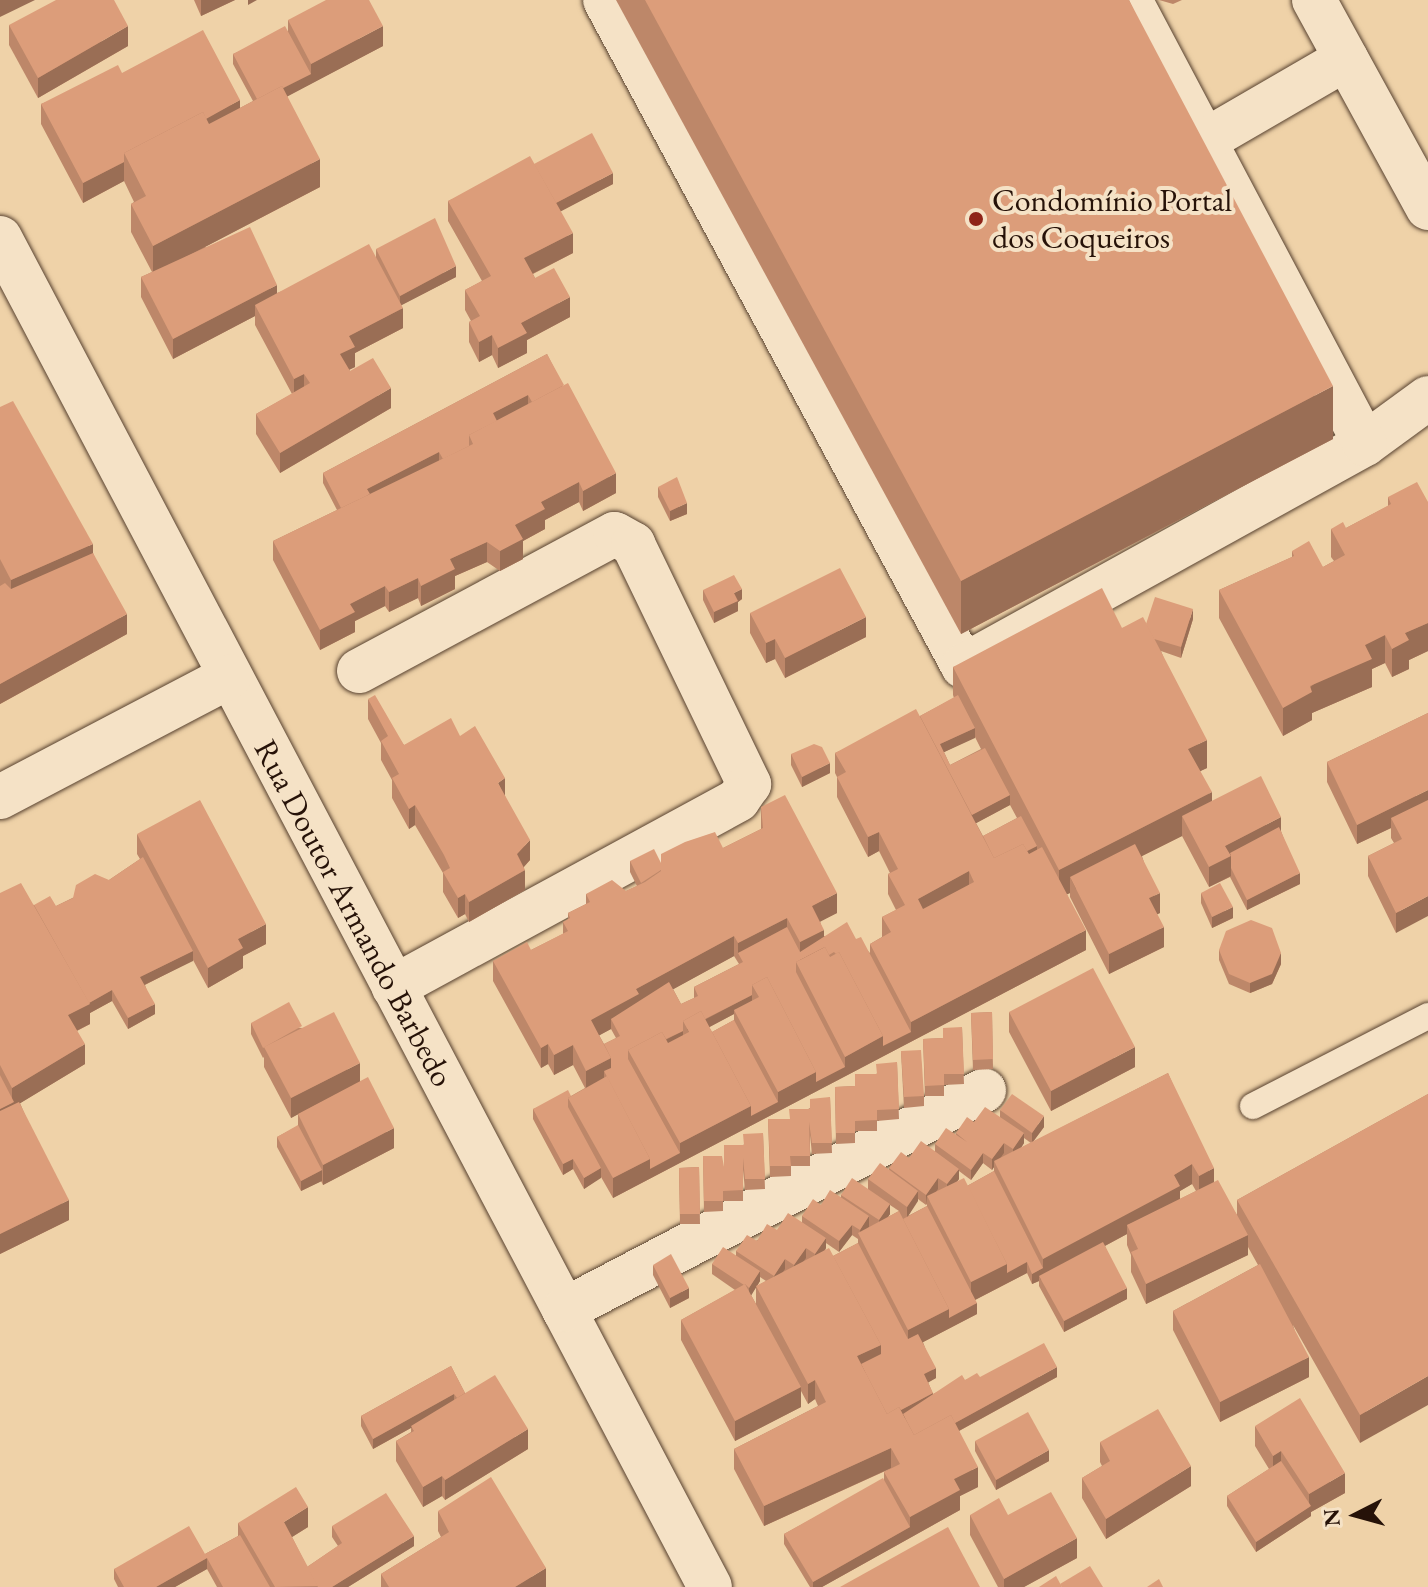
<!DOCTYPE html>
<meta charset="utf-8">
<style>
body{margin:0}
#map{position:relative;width:1428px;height:1587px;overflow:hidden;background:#efd2a8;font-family:"EB Garamond",serif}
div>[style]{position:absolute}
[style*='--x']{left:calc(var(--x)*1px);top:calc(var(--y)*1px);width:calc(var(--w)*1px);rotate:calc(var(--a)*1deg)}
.roads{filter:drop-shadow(0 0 2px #584230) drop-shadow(0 0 2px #584230)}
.lane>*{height:26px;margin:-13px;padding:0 13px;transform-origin:13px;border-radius:13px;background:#f5e2c6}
.street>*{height:44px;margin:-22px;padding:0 22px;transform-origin:22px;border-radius:22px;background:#f5e2c6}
.secondary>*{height:44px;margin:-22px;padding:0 22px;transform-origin:22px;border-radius:22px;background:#f5e2c6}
.wall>*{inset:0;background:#bd8769}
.shaded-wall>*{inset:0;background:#9a6e55}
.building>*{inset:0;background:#dc9d7a}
.dots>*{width:22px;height:22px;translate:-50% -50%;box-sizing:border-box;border:4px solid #f5e2c6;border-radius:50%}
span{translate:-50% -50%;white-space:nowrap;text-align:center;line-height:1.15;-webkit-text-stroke:8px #f5e2c6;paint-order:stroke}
.poi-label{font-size:32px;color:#261208}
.left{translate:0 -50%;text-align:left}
.street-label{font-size:32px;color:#261208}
.north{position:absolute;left:1316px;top:1475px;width:80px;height:80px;-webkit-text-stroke:6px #f5e2c6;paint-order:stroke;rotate:264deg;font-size:22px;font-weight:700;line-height:32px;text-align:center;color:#261208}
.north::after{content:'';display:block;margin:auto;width:28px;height:36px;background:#261208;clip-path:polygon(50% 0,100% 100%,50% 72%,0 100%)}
</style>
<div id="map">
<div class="roads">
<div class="lane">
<div style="--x:1253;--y:1106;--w:197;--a:-27.2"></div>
</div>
<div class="street">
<div style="--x:605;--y:0;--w:756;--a:61.74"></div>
<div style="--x:963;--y:666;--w:459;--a:-28.9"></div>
<div style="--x:1365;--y:444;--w:78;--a:-36.1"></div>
<div style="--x:1130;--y:0;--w:502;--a:62.11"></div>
<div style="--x:1206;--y:140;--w:162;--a:-30.1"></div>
<div style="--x:0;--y:238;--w:1524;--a:62.24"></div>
<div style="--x:359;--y:671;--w:290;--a:-28.2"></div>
<div style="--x:615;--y:534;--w:21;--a:29"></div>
<div style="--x:633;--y:544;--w:267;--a:64.2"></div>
<div style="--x:749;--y:784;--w:19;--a:125"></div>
<div style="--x:738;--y:800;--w:392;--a:151.5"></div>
<div style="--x:0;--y:797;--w:259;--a:-27.7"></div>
<div style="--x:564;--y:1310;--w:474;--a:-27.6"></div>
</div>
<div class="secondary">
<div style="--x:1314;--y:0;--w:237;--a:61.3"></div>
</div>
</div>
<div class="wall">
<div style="clip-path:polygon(194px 0,235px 0,201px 16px)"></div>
<div style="clip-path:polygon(616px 0,1129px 0,1333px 439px,961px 634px)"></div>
<div style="clip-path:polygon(1159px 0,1182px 0,1173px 4px)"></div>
<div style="clip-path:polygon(288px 20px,383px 46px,287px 96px,320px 187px,205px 247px,277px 293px,376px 258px,376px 249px,456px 277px,401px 305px,403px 328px,355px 353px,355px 367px,349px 370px,391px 408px,280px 473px,256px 434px,256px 414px,292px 394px,255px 325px,255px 316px,173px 359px,141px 297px,141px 277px,152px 272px,131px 232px,131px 204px,134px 202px,124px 181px,83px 203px,41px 124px,41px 104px,122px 73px,240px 108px,253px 101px,233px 64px,233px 54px,288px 31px)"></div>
<div style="clip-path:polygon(9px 25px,128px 46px,38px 98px,9px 45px)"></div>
<div style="clip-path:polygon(534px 164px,613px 184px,560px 211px,573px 253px,533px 274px,535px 278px,570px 317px,527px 340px,527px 353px,498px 368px,492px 355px,479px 362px,469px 342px,469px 322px,471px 321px,465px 310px,465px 290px,482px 281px,448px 221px,448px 201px)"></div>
<div style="clip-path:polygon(547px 354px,616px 493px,583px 511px,579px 502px,545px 520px,545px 529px,523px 541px,523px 559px,500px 571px,487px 562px,455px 576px,455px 589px,421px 606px,418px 598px,389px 612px,385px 606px,355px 621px,355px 632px,320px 650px,273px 560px,273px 541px,337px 510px,323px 483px,323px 473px)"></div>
<div style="clip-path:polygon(0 407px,93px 553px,127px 634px,0 704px)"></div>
<div style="clip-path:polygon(658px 487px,687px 514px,670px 521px,658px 497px)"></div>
<div style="clip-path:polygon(1388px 497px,1428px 502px,1428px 651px,1409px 660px,1409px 669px,1392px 677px,1385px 663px,1372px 669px,1372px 687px,1312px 713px,1312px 720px,1283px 736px,1219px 618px,1219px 590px,1292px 557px,1292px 551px,1323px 567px,1334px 561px,1331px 557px,1331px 529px,1346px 528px,1388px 506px)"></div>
<div style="clip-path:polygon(703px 590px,742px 599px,738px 602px,738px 611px,714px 623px,703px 600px)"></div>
<div style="clip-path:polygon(750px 613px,866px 637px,785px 678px,775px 659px,766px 663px,750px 633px)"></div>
<div style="clip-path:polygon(evenodd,1193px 619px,1181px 658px,1161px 651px,1207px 768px,1200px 771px,1212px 801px,1281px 831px,1300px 884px,1247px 910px,1230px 877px,1209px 887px,1182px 836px,1142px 856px,1160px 913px,1157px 914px,1164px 947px,1109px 974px,1070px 897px,1070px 893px,1067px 894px,1086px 950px,613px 1198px,601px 1177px,584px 1189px,573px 1169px,563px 1175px,533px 1119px,533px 1109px,571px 1096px,585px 1088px,573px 1065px,554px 1075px,548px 1064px,541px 1068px,493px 981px,493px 961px,531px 950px,563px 934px,563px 922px,568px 920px,568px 913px,586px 904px,586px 894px,626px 891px,637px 886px,630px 872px,630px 861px,661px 863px,723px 848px,761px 829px,761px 807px,837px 913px,820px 921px,824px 936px,856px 939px,870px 953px,870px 944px,882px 937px,882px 917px,896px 910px,888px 894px,888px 874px,890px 873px,879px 851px,868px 857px,837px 797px,837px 777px,835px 773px,835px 753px,920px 716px,954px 698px,953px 695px,953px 667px,1122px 628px,1193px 619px,975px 737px,981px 749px,950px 765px,944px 752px,975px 737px,1193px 619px,1010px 805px,1017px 818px,983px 836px,976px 823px,1010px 805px,1193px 619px,734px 956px,739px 964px,694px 987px,694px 998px,681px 1004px,673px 989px,734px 956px,1193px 619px,734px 1014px,734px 1020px,712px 1032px,709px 1027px,734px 1014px,1193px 619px,611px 1029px,616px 1038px,604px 1044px,599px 1035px,611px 1029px)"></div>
<div style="clip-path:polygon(368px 699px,404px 745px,460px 736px,505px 796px,530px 860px,524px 867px,525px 890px,469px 922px,465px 914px,458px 918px,443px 892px,443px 873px,415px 825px,409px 829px,392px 798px,392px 780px,381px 760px,381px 743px,368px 719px)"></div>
<div style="clip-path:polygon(1428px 713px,1396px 933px,1368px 876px,1368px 856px,1394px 843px,1391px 838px,1391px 828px,1357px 844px,1327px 782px,1327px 762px)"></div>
<div style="clip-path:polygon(791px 754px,830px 773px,802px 787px,791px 765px)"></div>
<div style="clip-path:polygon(137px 834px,266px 944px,243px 956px,243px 968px,208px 988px,193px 960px,145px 985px,155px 1014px,128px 1029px,112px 1001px,90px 1013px,90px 1024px,77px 1031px,85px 1064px,20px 1103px,69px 1220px,0 1254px,0 893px,34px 905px,56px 906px,109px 880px,140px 859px,137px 854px)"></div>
<div style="clip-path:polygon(1201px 893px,1233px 918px,1212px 928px,1201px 903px)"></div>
<div style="clip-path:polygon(1219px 950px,1281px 964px,1272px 984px,1250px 993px,1229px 984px,1219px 960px)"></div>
<div style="clip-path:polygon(992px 1012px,993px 1069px,973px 1070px,971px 1013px)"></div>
<div style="clip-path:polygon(1009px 1012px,1135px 1067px,1051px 1111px,1009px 1032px)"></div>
<div style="clip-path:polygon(251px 1023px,302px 1028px,360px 1081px,394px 1148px,323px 1185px,321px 1181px,301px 1191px,277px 1147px,277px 1137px,298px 1126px,298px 1114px,291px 1118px,264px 1067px,264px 1057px,263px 1058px,251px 1034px)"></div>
<div style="clip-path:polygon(962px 1027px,964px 1084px,944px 1085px,944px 1096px,925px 1096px,923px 1039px,943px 1038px)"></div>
<div style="clip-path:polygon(901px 1051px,924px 1096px,924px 1106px,904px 1108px)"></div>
<div style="clip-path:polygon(897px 1062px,899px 1119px,877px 1121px,877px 1131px,855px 1131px,855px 1143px,836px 1144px,835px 1087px,855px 1086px)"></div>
<div style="clip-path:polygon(evenodd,1168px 1073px,1214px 1182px,1237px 1215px,1237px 1200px,1428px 1094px,1360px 1443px,1293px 1325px,1309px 1377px,1220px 1422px,1173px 1330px,1173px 1311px,1258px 1265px,1248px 1247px,1248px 1255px,1146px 1304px,1131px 1272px,1131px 1255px,1127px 1245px,1127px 1234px,1105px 1246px,1127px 1299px,1064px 1332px,1039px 1286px,1039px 1281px,1032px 1284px,1027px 1273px,975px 1300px,977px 1314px,923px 1342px,936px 1378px,928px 1382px,933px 1394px,965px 1380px,980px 1377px,1057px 1377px,959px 1431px,978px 1487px,960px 1496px,960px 1510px,822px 1587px,810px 1587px,784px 1544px,784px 1534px,884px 1480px,884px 1472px,892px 1468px,764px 1526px,734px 1469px,734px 1449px,818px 1406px,815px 1399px,808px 1404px,801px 1391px,801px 1407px,735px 1441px,681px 1340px,681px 1320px,735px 1290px,712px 1274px,712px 1264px,736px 1256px,736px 1251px,777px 1230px,802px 1222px,802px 1216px,821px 1205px,841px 1197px,841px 1195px,868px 1189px,868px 1179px,889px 1170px,889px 1168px,909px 1158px,935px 1151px,935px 1144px,956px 1135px,956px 1133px,974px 1122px,1000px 1117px,1000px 1110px,1044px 1127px,1033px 1142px,1168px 1073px,1024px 1138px,1031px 1143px,1021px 1148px,1024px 1143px,1024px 1138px,1168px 1073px,983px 1163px,992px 1170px,994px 1167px,994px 1171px,967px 1186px,957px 1182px,959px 1179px,959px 1171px,971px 1180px,983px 1163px,1168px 1073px,1192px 1184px,1196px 1191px,1180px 1199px,1180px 1191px,1192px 1184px,1168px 1073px,918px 1199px,926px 1205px,927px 1204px,927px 1206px,908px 1216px,918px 1199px,1168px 1073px,890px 1205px,899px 1211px,888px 1217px,890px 1214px,890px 1205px,1168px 1073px,852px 1235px,858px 1239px,858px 1243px,833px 1256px,825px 1251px,826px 1248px,826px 1243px,839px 1252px,852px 1235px,1168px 1073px,760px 1277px,766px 1281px,757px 1286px,760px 1281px,760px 1277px,1168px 1073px,756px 1287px,756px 1304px,751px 1295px,756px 1287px)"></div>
<div style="clip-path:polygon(830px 1097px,832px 1153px,812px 1154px,810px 1135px,810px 1166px,791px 1166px,791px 1176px,770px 1177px,768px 1119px,790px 1119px)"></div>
<div style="clip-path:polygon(763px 1133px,765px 1189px,745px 1190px,743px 1170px,743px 1201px,723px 1201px,723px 1211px,704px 1212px,703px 1156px,724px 1167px,743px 1145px)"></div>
<div style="clip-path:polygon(699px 1167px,700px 1224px,680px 1224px,679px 1168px)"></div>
<div style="clip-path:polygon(653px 1265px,689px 1298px,670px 1308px,653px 1275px)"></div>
<div style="clip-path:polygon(451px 1366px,465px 1393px,528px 1449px,445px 1500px,442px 1496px,423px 1507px,396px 1461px,396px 1441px,411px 1432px,411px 1428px,373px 1449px,361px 1426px,361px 1416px)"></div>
<div style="clip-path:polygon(1255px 1426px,1345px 1493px,1311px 1512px,1311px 1516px,1256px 1552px,1227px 1506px,1227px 1496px,1269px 1469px,1255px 1446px)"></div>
<div style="clip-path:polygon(975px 1441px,1049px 1461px,996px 1490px,975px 1451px)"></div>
<div style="clip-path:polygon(1100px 1442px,1191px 1486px,1106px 1539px,1082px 1498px,1082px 1478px,1102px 1466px,1100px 1462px)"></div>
<div style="clip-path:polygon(438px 1511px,546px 1587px,381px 1587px,381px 1574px,441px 1537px,438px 1531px)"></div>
<div style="clip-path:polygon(970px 1515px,1008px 1515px,1077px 1558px,1024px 1587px,998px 1587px,970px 1535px)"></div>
<div style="clip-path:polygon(238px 1523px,308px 1527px,292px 1537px,307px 1567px,338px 1546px,332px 1537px,332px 1526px,414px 1546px,348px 1587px,217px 1587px,207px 1569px,175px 1587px,118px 1587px,114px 1579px,114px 1569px,205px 1554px,238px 1536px)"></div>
</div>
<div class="shaded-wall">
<div style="clip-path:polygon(0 0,35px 0,0 17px)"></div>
<div style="clip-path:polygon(201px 0,235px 0,201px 16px)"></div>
<div style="clip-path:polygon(248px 0,257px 0,248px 5px)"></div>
<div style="clip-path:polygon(128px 26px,128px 46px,38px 98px,38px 78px)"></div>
<div style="clip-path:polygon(383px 26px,383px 46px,258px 112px,258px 101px,311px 74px,311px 64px)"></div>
<div style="clip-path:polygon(240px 100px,240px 120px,127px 160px)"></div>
<div style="clip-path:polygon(320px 159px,320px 187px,153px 274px,153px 246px)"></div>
<div style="clip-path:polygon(124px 162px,124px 181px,83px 203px,83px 183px)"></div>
<div style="clip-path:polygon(613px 173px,613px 184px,552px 216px,552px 205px)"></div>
<div style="clip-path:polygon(573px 233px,573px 253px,524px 278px,524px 258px)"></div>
<div style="clip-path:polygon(456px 266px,456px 277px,400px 306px,400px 296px)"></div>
<div style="clip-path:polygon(277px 285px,277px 305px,255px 305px,255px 316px,173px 359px,173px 339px)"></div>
<div style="clip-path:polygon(570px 297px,570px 317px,527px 340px,527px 353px,498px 368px,498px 348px,521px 323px)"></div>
<div style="clip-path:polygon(403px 308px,403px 328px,355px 353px,355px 367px,340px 374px,340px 354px,349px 336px)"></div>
<div style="clip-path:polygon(492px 335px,492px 355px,479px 362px,479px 342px)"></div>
<div style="clip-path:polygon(304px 374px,304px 393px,294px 399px,294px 379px)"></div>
<div style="clip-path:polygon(1333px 386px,1333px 439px,961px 634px,961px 581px)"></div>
<div style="clip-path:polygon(391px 388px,391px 408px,280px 473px,280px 453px)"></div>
<div style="clip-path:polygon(528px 395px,528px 406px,493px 423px,493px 413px)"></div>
<div style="clip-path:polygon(439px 452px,439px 462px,367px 500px,367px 489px)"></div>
<div style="clip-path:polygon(616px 473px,616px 493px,583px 511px,583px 491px)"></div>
<div style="clip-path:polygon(579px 482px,579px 502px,545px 520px,545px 529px,523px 541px,523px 559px,500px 571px,500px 551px,515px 525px,541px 502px)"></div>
<div style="clip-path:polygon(687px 503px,687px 514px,670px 521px,670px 511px)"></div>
<div style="clip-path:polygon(487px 542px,487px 562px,455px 576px,455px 589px,421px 606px,421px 586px,450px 559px)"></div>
<div style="clip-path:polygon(93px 544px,93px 573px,11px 608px,11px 580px)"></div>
<div style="clip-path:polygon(418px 578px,418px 598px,389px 612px,389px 592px)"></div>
<div style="clip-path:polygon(385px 586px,385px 606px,355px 621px,355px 632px,320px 650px,320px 630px,350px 604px)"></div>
<div style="clip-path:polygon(742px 589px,742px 599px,738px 602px,738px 611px,714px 623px,714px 612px,734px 593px)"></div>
<div style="clip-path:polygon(1193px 609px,1193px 619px,1181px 658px,1181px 647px)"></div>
<div style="clip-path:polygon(127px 614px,127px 634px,0 704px,0 684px)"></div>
<div style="clip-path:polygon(866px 617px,866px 637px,785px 678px,785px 658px)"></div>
<div style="clip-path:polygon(1428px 623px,1428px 651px,1409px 660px,1409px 669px,1392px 677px,1392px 649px,1405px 633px)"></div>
<div style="clip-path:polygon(1385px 635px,1385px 663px,1372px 669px,1372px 687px,1312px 713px,1312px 720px,1283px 736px,1283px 708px,1365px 645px)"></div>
<div style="clip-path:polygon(775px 639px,775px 659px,766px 663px,766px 643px)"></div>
<div style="clip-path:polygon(975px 728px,975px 738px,940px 754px,940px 744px)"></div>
<div style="clip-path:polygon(1207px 740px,1207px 768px,1188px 777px,1188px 749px)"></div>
<div style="clip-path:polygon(830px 763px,830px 773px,802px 787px,802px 777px)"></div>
<div style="clip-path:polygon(505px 778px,505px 798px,498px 783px)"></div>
<div style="clip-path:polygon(1428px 790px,1428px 810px,1391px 818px,1391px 828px,1357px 844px,1357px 825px)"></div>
<div style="clip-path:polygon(1212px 792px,1212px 821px,1182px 816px,1182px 836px,1076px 889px,1070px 877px,1070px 893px,1059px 898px,1059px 870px)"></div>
<div style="clip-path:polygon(1010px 795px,1010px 805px,969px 827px,969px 816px)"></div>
<div style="clip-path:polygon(415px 805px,415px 825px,409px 829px,409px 809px)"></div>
<div style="clip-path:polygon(1281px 817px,1281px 837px,1231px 863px,1231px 876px,1209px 887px,1209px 867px,1225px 846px)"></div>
<div style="clip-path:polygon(879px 832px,879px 851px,868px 857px,868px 837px)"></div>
<div style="clip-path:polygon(530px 840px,530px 860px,517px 874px,517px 854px)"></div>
<div style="clip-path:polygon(1037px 846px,1037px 856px,994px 868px)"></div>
<div style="clip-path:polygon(525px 870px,525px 890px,469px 922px,469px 902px)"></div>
<div style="clip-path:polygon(969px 871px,969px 891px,918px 919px,918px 899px)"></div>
<div style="clip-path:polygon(1300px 873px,1300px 884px,1247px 910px,1247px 900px)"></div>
<div style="clip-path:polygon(837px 893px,837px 913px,812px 926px,812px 906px)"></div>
<div style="clip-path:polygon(1160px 893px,1160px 913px,1149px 918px,1149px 898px)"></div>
<div style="clip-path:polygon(465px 894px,465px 914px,458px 918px,458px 898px)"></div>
<div style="clip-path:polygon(1428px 896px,1428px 916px,1396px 933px,1396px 913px)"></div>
<div style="clip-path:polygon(1233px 907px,1233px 918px,1212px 928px,1212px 917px)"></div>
<div style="clip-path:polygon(787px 918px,787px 937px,738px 953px,738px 963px,738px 943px)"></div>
<div style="clip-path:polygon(266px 924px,266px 944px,243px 956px,243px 968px,208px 988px,208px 968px,238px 939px)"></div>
<div style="clip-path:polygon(1164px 927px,1164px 947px,1109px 974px,1109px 954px)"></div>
<div style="clip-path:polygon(824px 930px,824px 950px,800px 962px,800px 942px)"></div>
<div style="clip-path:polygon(1086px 930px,1086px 950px,613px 1198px,613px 1178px,650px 1159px,680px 1153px,680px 1143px,751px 1106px,778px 1102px,778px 1092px,816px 1072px,845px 1067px,845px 1057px,883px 1036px,911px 1032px,911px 1022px)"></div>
<div style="clip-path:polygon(734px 936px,734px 956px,639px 1008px,611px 1019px,611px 1029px,591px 1040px,591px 1020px,636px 989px)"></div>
<div style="clip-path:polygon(193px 951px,193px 961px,140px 987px,140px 977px)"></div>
<div style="clip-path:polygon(1281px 953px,1281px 964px,1272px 984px,1250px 993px,1250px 983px)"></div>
<div style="clip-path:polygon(112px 990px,112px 1001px,90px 1013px,90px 1024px,68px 1035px,68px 1015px)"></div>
<div style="clip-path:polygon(752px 995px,752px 1005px,734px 1010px,734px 1014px,689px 1038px,689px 1032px,687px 1029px)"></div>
<div style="clip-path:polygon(155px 1004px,155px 1014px,128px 1029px,128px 1018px)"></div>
<div style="clip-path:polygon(683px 1031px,683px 1041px,632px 1057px)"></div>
<div style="clip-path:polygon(85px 1044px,85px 1064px,14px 1107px,0 1119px,0 1109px,12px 1103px,12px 1088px)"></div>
<div style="clip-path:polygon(548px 1044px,548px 1064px,541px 1068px,541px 1048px)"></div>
<div style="clip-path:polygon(573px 1045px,573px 1065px,554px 1075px,554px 1055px)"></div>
<div style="clip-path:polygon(1135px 1047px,1135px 1067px,1051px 1111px,1051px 1091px)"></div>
<div style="clip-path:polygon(611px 1058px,611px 1078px,604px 1071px,604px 1082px,586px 1091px,586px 1071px)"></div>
<div style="clip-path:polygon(360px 1063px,360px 1082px,291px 1118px,291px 1098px)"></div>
<div style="clip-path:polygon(1044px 1116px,1044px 1127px,1032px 1143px,1032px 1133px)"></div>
<div style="clip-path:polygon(394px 1128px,394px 1148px,323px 1185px,323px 1165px)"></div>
<div style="clip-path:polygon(1024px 1133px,1024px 1143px,1013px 1160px,1013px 1149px)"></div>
<div style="clip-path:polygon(1004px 1143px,1004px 1153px,996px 1164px,994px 1161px,994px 1167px,992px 1170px,992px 1159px)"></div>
<div style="clip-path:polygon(983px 1153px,983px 1163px,971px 1180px,971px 1170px)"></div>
<div style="clip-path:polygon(573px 1159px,573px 1169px,563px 1175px,563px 1164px)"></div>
<div style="clip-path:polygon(1192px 1164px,1192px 1184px,1180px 1191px,1180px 1206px,1127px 1225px,1127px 1234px,1041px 1280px,1039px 1276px,1039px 1281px,1032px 1284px,1032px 1274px,1043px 1268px,1043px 1259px,1174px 1175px)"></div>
<div style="clip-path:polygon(601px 1168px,601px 1178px,584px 1189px,584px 1178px)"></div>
<div style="clip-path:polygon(1214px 1168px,1214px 1188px,1199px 1196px,1199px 1176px)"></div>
<div style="clip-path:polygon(959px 1169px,959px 1179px,947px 1195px,947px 1184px)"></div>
<div style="clip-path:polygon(322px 1170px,322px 1181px,301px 1191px,301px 1181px)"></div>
<div style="clip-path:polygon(938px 1178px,938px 1189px,930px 1201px,927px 1196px,926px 1205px,926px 1195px)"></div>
<div style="clip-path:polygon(918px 1191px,918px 1201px,907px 1218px,907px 1207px)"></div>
<div style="clip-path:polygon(69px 1200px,69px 1220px,0 1254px,0 1234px)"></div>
<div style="clip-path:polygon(890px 1204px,890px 1214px,879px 1231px,879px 1220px)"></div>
<div style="clip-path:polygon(869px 1216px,869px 1227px,861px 1239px,860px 1230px)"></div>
<div style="clip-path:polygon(852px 1225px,852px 1235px,839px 1252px,839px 1241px)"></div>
<div style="clip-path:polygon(1248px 1235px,1248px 1255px,1146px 1304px,1146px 1284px)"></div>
<div style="clip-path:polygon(826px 1238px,826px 1248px,815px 1264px,815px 1254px)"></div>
<div style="clip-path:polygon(806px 1248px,806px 1258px,794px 1275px,794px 1265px)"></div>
<div style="clip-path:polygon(785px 1259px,785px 1269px,774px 1286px,774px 1276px)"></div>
<div style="clip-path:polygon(1027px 1262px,1027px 1273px,971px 1302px,971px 1282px,1007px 1264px)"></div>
<div style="clip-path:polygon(760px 1271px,760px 1281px,749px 1299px,749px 1288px)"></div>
<div style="clip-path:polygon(689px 1288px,689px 1298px,670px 1308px,670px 1298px)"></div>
<div style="clip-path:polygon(1127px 1288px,1127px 1299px,1064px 1332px,1064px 1321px)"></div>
<div style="clip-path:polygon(977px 1303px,977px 1314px,908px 1350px,908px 1330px,949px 1309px)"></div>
<div style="clip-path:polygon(881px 1345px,881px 1365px,862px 1374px,857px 1356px)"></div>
<div style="clip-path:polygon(1309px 1357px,1309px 1377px,1220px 1422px,1220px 1402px)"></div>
<div style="clip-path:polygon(1057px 1367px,1057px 1377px,915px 1455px,915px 1445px)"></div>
<div style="clip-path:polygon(936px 1368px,936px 1378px,924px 1385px,924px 1374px)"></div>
<div style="clip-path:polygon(1428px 1376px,1428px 1405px,1360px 1443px,1360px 1415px)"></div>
<div style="clip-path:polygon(815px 1380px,815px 1399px,808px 1404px,808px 1384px)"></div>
<div style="clip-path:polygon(801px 1387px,801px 1407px,735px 1441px,735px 1421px)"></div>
<div style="clip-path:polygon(933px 1393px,933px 1403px,901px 1421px,884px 1419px)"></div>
<div style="clip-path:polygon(454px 1394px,454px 1404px,373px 1449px,373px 1439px)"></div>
<div style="clip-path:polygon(528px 1429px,528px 1449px,445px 1500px,445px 1480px)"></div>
<div style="clip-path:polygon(891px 1448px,891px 1468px,764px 1526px,764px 1506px)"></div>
<div style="clip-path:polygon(1049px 1450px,1049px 1461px,996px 1490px,996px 1480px)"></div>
<div style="clip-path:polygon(1281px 1451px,1281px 1471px,1273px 1476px,1273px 1456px)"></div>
<div style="clip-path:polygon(1191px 1466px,1191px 1486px,1106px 1539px,1106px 1519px)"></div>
<div style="clip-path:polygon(978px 1467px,978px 1487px,960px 1496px,960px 1510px,822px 1587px,813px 1587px,813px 1582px,910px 1527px,910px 1517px,954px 1479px)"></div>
<div style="clip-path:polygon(1345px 1473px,1345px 1493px,1311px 1512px,1311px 1516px,1256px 1552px,1256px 1542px,1309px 1507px,1309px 1494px)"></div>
<div style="clip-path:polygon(442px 1476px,442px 1496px,423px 1507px,423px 1487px)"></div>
<div style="clip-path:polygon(308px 1507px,308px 1527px,284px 1542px,284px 1522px)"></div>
<div style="clip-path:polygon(414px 1536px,414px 1546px,348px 1587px,332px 1587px)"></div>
<div style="clip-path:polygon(1077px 1538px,1077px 1558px,1024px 1587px,1004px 1587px,1004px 1579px)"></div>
<div style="clip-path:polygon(207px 1558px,207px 1569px,175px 1587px,156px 1587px)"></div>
<div style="clip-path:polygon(546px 1568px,546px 1587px,515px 1587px)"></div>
</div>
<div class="building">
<div style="clip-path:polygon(56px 0,114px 0,128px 26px,38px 78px,9px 25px)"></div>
<div style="clip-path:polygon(326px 0,369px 0,383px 26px,311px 64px,288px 20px)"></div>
<div style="clip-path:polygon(645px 0,1129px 0,1333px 386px,961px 581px)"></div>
<div style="clip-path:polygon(285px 26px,311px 74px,283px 88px,282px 86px,257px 99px,233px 54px)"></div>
<div style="clip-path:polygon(203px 30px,240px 100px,206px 119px,203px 112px,124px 153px,124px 162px,83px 183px,41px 104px,118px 65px,122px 73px)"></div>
<div style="clip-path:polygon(282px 86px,320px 159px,153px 246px,131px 204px,146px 196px,124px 153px,203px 112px,209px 124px)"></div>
<div style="clip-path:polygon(592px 133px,613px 173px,556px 203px,534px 164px)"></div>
<div style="clip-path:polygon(530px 156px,573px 233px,524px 258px,535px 278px,554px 268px,570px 297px,521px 323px,527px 333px,498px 348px,492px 335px,479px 342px,469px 322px,480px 316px,465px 290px,491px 276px,448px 201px)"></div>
<div style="clip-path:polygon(435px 218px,456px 266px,400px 296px,376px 249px)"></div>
<div style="clip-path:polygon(250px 227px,277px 285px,173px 339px,141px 277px)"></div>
<div style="clip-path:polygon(369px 244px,403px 308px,349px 336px,355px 347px,340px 354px,350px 371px,373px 358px,391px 388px,280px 453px,256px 414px,310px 383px,304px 374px,294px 379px,255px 305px)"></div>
<div style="clip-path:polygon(547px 354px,564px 385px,532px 402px,528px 395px,493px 413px,497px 421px,469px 435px,469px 446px,443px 459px,439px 452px,367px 489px,370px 494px,341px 508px,323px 473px)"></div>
<div style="clip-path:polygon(568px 383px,616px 473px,583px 491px,579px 482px,541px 502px,545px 509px,515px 525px,523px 539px,500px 551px,487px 542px,450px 559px,455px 569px,421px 586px,418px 578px,389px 592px,385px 586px,350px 604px,355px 612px,320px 630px,273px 541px,473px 444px,469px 435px)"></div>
<div style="clip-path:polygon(13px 401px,93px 544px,11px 580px,0 559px,0 407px)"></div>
<div style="clip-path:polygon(677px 477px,687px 503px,670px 511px,658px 487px)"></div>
<div style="clip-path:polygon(1417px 482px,1428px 502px,1428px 623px,1405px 633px,1409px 640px,1392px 649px,1385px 635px,1365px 645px,1372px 659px,1310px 686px,1312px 692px,1283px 708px,1219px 590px,1294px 556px,1292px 551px,1309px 541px,1323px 567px,1345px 555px,1331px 529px,1343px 522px,1346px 528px,1391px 504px,1388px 497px)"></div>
<div style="clip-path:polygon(93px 553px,127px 614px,0 684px,0 586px,5px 583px,11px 589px)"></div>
<div style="clip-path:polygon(840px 568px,866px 617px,785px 658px,775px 639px,766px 643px,750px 613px)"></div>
<div style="clip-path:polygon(734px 575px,742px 589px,734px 593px,738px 601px,714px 612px,703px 590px)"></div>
<div style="clip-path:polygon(1102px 588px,1122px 628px,1143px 617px,1207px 740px,1188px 749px,1212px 792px,1059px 870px,953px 667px)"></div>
<div style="clip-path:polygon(1155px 597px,1193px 609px,1181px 647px,1154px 639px,1146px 624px)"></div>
<div style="clip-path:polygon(375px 695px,404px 745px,451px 718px,460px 736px,475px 726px,505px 778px,498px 783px,530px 840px,517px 854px,525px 870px,469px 902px,465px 894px,458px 898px,443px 872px,450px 868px,444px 855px,415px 805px,409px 809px,392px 778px,399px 774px,381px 741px,388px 736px,368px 699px)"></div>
<div style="clip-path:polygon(958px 695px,975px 728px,940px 744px,950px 765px,985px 748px,1010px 795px,972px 815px,920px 716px)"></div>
<div style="clip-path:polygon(evenodd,916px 709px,994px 858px,1023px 844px,1029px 854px,1042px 847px,1086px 930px,911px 1022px,870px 944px,891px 932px,882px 917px,905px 905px,888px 874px,898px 869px,879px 832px,868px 837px,837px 777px,846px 772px,835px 753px,916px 709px,969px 871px,974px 882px,923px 909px,918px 899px,969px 871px)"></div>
<div style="clip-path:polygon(1428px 713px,1428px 790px,1357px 825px,1327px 762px)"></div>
<div style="clip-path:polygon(814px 744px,822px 747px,830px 763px,802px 777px,791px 754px)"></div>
<div style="clip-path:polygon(1261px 776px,1281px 817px,1225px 846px,1231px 856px,1209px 867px,1182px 816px)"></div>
<div style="clip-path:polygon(785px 795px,837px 893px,812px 906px,824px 930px,800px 942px,787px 918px,738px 943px,734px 936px,636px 989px,639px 994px,591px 1020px,611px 1058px,586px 1071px,573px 1045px,554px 1055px,548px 1044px,541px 1048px,493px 961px,527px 942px,531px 950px,568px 931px,563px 922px,570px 918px,568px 913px,590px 902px,586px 894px,612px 880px,626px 891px,645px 882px,661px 871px,661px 854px,685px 842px,715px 832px,723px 848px,763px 828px,761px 807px)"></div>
<div style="clip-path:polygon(200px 800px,266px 924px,238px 939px,243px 948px,208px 968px,137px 834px)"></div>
<div style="clip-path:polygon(1428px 800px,1428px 896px,1396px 913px,1368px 856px,1402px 839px,1391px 818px)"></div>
<div style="clip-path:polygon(1021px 816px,1037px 846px,1027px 851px,1023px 844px,994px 858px,983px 836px)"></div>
<div style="clip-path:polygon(1279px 827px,1300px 873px,1247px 900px,1231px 868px,1231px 856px,1230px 853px)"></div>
<div style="clip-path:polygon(1135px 844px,1160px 893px,1149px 898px,1164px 927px,1109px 954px,1070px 877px)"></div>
<div style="clip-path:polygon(654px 849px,661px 863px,661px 870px,641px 883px,630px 861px)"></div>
<div style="clip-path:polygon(143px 857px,193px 951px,140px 977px,155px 1004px,128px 1018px,112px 990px,89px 1003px,34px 905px,50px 896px,56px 906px,73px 898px,76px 885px,95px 874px,109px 880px)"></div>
<div style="clip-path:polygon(21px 883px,90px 1004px,68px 1015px,85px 1044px,12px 1088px,0 1065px,0 893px)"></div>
<div style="clip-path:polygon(1220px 883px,1233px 907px,1212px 917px,1201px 893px)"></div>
<div style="clip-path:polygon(1251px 920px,1272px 928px,1281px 953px,1272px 974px,1250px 983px,1229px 974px,1219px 950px,1226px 931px)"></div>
<div style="clip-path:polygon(847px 922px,856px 939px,861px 937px,911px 1032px,883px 1046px,883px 1036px,839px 952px,836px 954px,834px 952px,829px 955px,825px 947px,796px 962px,796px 972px,845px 1067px,816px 1082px,816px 1072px,767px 977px,752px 985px,752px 995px,705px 1019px,701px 1011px,683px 1021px,683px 1031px,666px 1039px,662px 1032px,628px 1050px,628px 1059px,680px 1153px,650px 1169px,650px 1159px,604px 1071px,611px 1068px,611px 1058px,604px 1044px,620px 1036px,611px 1019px,669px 982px,681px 1004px,698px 996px,694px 987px,743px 962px,738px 953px,787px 927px,800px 952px)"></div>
<div style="clip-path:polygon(825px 947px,830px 957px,839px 952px,883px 1036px,845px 1057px,796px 962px)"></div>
<div style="clip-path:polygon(1093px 968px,1135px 1047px,1051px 1091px,1009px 1012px)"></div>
<div style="clip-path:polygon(767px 977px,816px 1072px,778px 1092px,734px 1010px,759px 997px,752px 985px)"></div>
<div style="clip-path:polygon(289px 1002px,302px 1026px,263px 1048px,251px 1023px)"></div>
<div style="clip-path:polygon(701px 1011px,751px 1106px,680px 1143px,628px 1050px,662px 1032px,668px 1043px,689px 1032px,683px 1021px)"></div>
<div style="clip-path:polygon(334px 1012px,360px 1063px,291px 1098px,264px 1047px)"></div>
<div style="clip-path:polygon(992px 1012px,993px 1059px,973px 1060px,971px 1013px)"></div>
<div style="clip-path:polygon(734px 1020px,778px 1102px,751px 1116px,751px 1106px,712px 1032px)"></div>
<div style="clip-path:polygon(962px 1027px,964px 1074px,944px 1074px,944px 1085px,925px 1086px,923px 1039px,943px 1038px,943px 1028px)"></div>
<div style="clip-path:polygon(921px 1050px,924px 1096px,904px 1097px,901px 1051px)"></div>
<div style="clip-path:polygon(897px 1062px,899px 1109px,877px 1110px,877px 1120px,855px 1121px,855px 1133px,836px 1133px,835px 1087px,855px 1086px,855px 1074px,877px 1074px,876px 1064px)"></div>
<div style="clip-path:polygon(1168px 1073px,1214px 1168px,1199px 1176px,1192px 1164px,1174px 1175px,1180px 1186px,1043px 1259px,994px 1161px)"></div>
<div style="clip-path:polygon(0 1075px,14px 1102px,0 1109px)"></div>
<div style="clip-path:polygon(607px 1076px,650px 1159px,613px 1178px,568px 1098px)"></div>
<div style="clip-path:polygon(368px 1077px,394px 1128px,323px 1165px,298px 1114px)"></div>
<div style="clip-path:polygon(568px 1090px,571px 1096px,568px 1098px,568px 1107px,601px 1168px,584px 1178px,573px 1159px,563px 1164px,533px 1109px)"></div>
<div style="clip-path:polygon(1012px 1094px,1044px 1116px,1032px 1133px,1000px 1110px)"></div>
<div style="clip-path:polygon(1428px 1094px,1428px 1376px,1360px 1415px,1237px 1200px)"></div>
<div style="clip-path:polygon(830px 1097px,832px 1143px,812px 1143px,809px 1122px,810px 1156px,790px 1156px,791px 1166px,770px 1166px,768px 1119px,790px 1119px,789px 1109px,810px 1109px,810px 1099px)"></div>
<div style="clip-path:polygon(19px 1102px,69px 1200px,0 1234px,0 1111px)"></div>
<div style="clip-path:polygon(985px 1107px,1024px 1133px,1013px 1149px,1004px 1143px,992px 1159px,983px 1153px,971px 1170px,935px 1144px,946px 1128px,967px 1142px,956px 1133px,967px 1117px,974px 1122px)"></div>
<div style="clip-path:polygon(298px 1125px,322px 1170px,301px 1181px,277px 1137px)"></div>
<div style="clip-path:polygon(763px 1133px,765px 1179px,745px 1179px,743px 1158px,743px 1190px,723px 1191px,723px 1201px,704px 1201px,703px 1156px,722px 1156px,724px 1167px,724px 1145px,744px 1145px,743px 1134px)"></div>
<div style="clip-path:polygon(921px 1141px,959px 1169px,947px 1184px,938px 1178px,926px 1195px,889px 1168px,901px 1152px,909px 1158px)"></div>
<div style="clip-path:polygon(880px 1163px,918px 1191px,907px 1207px,868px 1179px)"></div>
<div style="clip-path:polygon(699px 1167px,700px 1214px,680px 1214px,679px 1168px)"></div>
<div style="clip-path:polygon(994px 1171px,1043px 1268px,1032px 1274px,1027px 1262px,1007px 1273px,1007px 1264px,967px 1186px)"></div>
<div style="clip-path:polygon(852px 1178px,890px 1204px,879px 1220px,841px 1195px)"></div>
<div style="clip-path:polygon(964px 1178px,1007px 1264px,971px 1282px,927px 1196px)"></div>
<div style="clip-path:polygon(1218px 1180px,1248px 1235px,1146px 1284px,1131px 1252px,1138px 1249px,1127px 1225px)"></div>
<div style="clip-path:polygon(830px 1190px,869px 1216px,860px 1230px,852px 1225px,839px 1241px,802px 1216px,813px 1199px,821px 1205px)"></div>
<div style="clip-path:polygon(927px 1206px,977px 1303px,949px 1318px,949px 1309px,903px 1219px)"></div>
<div style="clip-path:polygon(899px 1211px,949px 1309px,908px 1330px,858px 1233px)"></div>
<div style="clip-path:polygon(788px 1213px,826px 1238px,815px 1254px,806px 1248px,794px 1265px,785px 1259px,774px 1276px,736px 1251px,747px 1235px,757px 1241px,767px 1224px,777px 1230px)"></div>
<div style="clip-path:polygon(1103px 1242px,1127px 1288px,1064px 1321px,1039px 1276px)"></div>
<div style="clip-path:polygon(858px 1243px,908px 1339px,918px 1334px,936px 1368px,924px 1374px,933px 1393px,901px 1410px,899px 1407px,887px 1414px,861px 1364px,881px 1354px,881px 1345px,833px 1256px)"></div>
<div style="clip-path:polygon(723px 1247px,760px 1271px,749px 1288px,745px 1284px,744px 1285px,712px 1264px)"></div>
<div style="clip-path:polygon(829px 1248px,881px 1345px,857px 1356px,887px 1414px,899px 1407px,914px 1435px,951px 1415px,978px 1467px,954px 1479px,960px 1490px,910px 1517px,884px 1472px,900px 1464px,891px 1448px,764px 1506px,734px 1449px,826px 1402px,815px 1380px,808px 1384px,756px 1286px)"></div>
<div style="clip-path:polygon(671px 1254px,689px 1288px,670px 1298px,653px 1265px)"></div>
<div style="clip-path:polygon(1260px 1264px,1309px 1357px,1220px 1402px,1173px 1311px)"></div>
<div style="clip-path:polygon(745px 1284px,801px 1387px,735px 1421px,681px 1320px)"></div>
<div style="clip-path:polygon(1044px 1343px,1057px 1367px,955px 1423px,951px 1415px,914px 1435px,903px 1414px,962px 1375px,965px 1380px,977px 1373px,980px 1377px)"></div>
<div style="clip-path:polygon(451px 1366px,465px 1393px,457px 1398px,454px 1394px,373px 1439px,361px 1416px)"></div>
<div style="clip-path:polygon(495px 1375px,528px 1429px,445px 1480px,442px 1476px,423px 1487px,396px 1441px,414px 1431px,411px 1426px)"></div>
<div style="clip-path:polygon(1300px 1398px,1345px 1473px,1309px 1494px,1281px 1451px,1273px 1456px,1255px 1426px)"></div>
<div style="clip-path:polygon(1158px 1409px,1191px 1466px,1106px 1519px,1082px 1478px,1110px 1461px,1100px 1442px)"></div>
<div style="clip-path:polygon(1028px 1412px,1049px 1450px,996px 1480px,975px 1441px)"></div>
<div style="clip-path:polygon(1281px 1461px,1311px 1506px,1256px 1542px,1227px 1496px)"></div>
<div style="clip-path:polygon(491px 1477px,546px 1568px,515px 1587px,389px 1587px,381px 1574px,449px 1532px,438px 1511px)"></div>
<div style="clip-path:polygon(883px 1478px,910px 1527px,813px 1582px,784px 1534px)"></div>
<div style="clip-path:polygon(296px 1487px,308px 1507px,284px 1522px,318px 1586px,275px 1587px,238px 1523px)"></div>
<div style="clip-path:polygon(1051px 1492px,1077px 1538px,1004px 1579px,970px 1515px,999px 1498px,1008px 1515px)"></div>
<div style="clip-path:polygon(386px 1493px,414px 1536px,332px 1587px,318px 1587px,307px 1567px,342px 1543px,332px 1526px)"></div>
<div style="clip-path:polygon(189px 1526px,205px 1554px,240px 1535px,270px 1587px,223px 1587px,207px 1558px,156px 1587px,124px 1587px,114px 1569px)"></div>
<div style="clip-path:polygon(948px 1527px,980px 1587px,840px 1587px)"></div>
<div style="clip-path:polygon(1090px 1566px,1103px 1587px,1062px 1587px,1060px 1584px)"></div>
<div style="clip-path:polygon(1056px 1576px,1062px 1587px,1039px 1587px)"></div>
<div style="clip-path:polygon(1159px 1579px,1163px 1587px,1147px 1587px)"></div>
</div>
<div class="dots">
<div style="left:976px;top:219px;background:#8f2418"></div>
</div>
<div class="poi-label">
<span class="left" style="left:992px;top:219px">Condomínio Portal<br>dos Coqueiros</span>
</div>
<div class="street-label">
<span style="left:354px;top:913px;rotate:62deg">Rua Doutor Armando Barbedo</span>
</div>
<div class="north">N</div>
</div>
